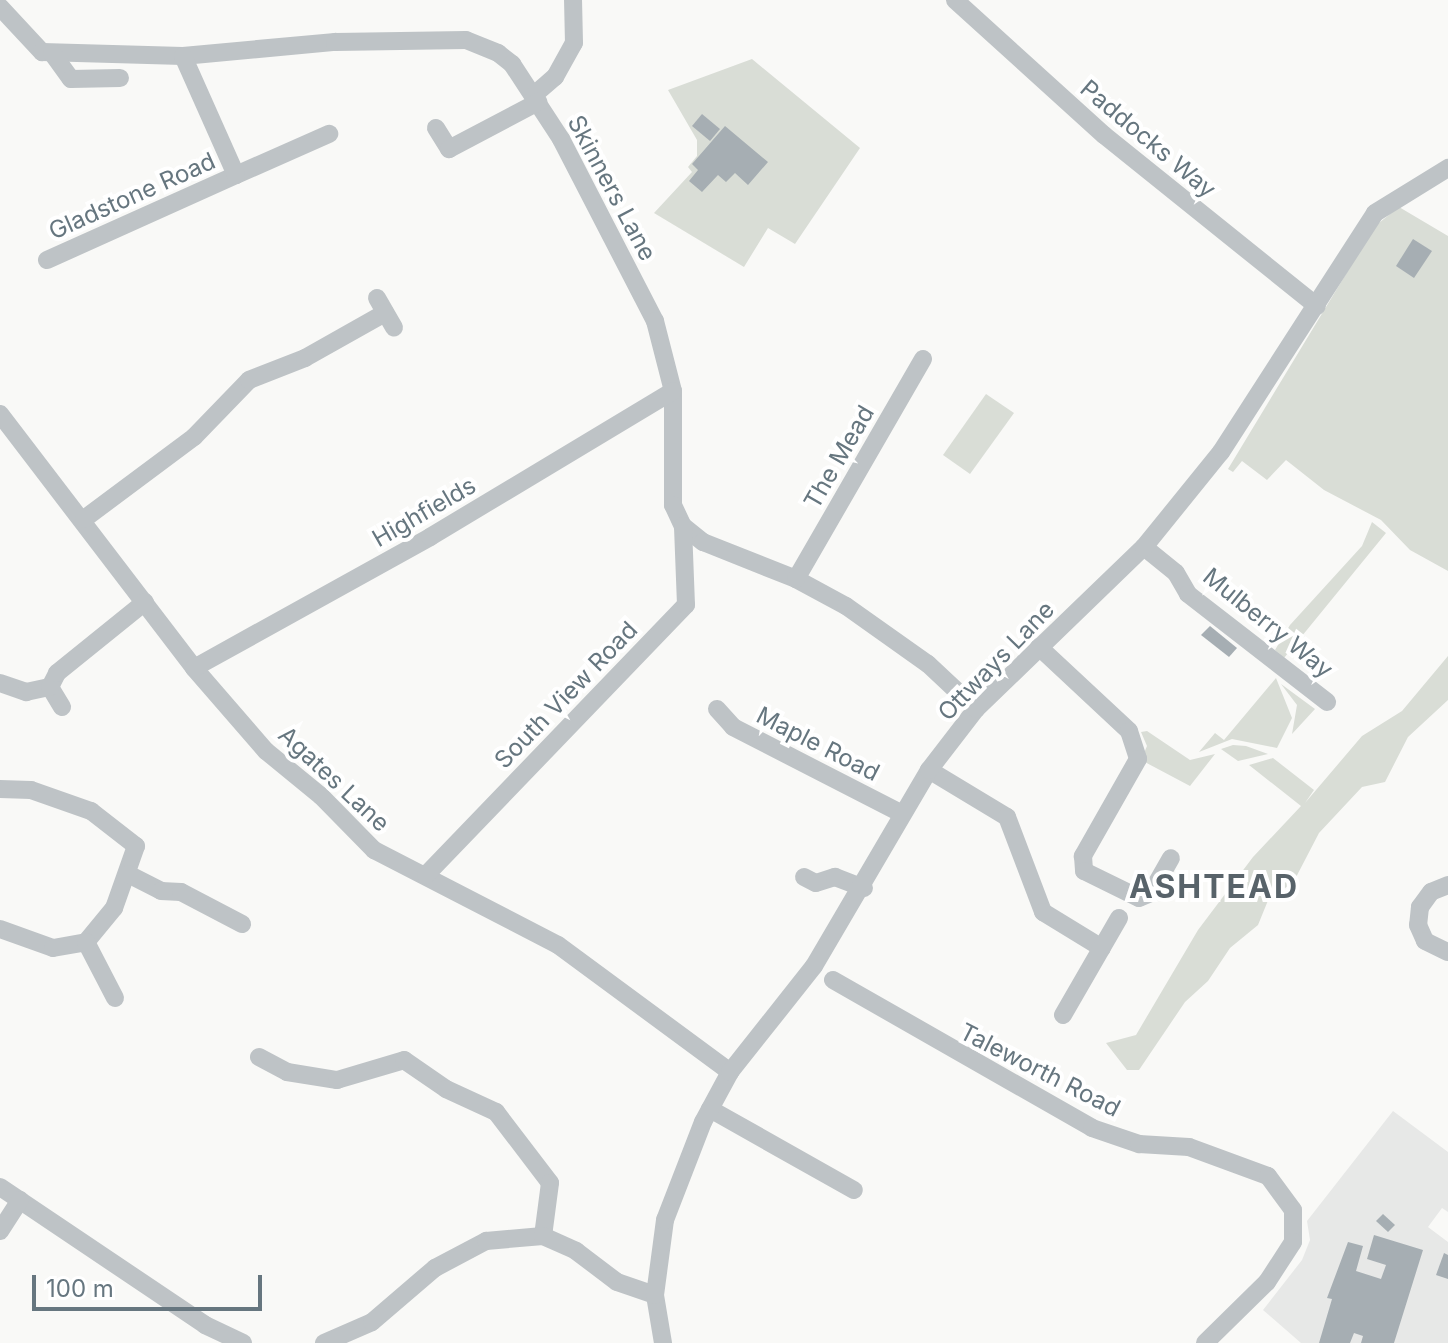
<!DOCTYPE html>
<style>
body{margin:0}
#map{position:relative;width:1448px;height:1343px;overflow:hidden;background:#f9f9f7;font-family:Inter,sans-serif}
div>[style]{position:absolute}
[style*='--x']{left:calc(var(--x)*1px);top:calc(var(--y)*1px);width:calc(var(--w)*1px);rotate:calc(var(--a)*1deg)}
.built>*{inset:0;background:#e7e8e7}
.green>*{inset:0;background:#d9ddd6}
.building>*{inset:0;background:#a6aeb3}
.minor>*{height:18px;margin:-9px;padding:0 9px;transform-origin:9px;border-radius:9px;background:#bec3c6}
span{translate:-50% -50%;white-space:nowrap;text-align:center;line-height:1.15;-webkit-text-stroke:8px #fff;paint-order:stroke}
.street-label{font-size:24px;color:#66767f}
.district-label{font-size:32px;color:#58636a;font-weight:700;letter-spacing:2px}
.scale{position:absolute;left:32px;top:1275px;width:230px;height:36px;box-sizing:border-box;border:4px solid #66767f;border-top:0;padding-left:10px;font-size:24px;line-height:28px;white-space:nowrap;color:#66767f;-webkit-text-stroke:6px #fff;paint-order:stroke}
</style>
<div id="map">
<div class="built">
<div style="clip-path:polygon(1393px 1111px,1448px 1152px,1448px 1212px,1442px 1208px,1428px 1227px,1448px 1242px,1448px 1343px,1301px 1343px,1263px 1310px,1302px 1260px,1310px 1240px,1307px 1221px)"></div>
</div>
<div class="green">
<div style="clip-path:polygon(752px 59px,860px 148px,795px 244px,768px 228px,744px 267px,654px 213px,692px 172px,688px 167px,697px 156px,697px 140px,668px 90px)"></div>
<div style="clip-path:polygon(1399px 207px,1448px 236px,1448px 571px,1410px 550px,1381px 520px,1324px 490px,1286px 460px,1267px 480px,1242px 461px,1233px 472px,1228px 469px,1375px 226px)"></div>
<div style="clip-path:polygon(986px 394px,1014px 413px,970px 474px,943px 455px)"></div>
<div style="clip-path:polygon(1372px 522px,1386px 533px,1284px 658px,1275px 650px,1290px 625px,1362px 546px)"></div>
<div style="clip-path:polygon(1448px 656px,1448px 700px,1408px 737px,1385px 782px,1362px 787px,1319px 833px,1293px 883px,1269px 898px,1258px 925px,1230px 948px,1208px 981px,1185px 1002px,1139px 1070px,1127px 1070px,1106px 1043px,1136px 1035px,1198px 930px,1253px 857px,1301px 806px,1249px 765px,1273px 758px,1314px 790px,1305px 803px,1362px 736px,1402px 711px)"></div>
<div style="clip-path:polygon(1276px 678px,1292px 718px,1277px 748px,1232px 739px,1199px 752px,1215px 733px,1224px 740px)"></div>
<div style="clip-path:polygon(1281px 684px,1315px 709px,1292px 734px,1297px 705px)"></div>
<div style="clip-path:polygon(1147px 731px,1190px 760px,1215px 754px,1190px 786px,1141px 760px,1147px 746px,1141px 732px)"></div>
<div style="clip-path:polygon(1233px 745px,1246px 746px,1268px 754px,1238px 761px,1221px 749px)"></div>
</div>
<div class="building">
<div style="clip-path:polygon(702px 114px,720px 129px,710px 141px,692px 126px)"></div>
<div style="clip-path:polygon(725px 126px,768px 162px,748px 185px,735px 173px,726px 182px,718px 175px,702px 192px,689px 181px,698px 170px,692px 164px)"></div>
<div style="clip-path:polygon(1413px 239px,1432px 251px,1414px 278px,1396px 266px)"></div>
<div style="clip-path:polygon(1210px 626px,1237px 648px,1229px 657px,1201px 635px)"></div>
<div style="clip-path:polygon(1383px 1214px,1395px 1225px,1388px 1232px,1376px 1221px)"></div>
<div style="clip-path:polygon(1374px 1235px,1423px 1250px,1394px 1343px,1361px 1343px,1363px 1336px,1354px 1333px,1350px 1343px,1319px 1343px,1332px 1299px,1327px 1298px,1348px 1242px,1363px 1246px,1356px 1271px,1381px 1279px,1386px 1265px,1367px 1259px)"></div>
<div style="clip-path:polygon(1444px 1253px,1448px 1255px,1448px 1279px,1436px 1275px)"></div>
</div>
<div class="minor">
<div style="--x:955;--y:0;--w:201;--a:42.2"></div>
<div style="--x:1104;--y:135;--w:273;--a:38.8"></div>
<div style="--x:0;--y:7;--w:62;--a:47"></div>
<div style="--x:42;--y:52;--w:141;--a:1.6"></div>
<div style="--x:183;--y:56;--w:153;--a:-5.3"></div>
<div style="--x:335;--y:42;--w:131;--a:-0.9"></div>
<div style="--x:466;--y:40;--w:35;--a:22"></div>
<div style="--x:498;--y:53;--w:18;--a:38"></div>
<div style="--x:512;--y:64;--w:90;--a:56.8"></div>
<div style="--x:561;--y:139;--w:205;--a:62.7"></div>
<div style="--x:655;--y:321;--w:72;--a:75.6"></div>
<div style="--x:673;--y:391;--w:114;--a:90"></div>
<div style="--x:673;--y:505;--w:23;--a:65"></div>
<div style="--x:683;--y:526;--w:26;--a:39"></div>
<div style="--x:703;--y:542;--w:100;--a:21.7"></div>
<div style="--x:796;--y:579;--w:57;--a:28.4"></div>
<div style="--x:846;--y:606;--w:100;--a:35.3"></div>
<div style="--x:928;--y:664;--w:66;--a:43.2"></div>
<div style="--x:52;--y:53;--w:32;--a:54"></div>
<div style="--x:71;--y:79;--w:49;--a:-1.2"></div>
<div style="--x:534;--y:95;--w:28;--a:-41"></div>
<div style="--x:555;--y:77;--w:39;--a:-61"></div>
<div style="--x:574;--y:43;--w:43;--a:-91.3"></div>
<div style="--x:436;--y:128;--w:25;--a:58"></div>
<div style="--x:449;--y:149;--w:101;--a:-27.8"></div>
<div style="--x:236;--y:175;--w:102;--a:-23.8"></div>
<div style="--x:47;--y:260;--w:207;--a:-24.2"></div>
<div style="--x:236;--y:175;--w:130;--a:-114"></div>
<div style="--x:377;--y:298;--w:34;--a:60"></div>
<div style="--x:0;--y:414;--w:320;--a:52.6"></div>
<div style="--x:194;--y:668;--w:110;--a:49.1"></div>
<div style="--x:266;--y:751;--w:71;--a:39.3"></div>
<div style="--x:321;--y:796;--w:76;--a:45.5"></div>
<div style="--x:374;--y:850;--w:207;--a:27.3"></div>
<div style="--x:558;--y:945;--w:214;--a:36.4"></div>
<div style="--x:84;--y:519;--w:137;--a:-36.7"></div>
<div style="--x:194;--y:437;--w:79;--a:-46"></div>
<div style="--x:249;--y:380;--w:60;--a:-21.4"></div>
<div style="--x:305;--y:358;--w:92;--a:-29.4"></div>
<div style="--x:1144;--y:547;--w:41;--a:39.1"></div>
<div style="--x:1176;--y:573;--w:24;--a:60"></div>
<div style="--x:1188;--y:594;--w:176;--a:37.8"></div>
<div style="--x:796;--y:579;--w:254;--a:-60"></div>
<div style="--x:1039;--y:647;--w:123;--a:43"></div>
<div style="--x:1129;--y:731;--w:29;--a:72"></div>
<div style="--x:1138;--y:759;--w:112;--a:119.6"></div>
<div style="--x:1083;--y:856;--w:15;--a:86"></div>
<div style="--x:1084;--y:871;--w:61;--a:26.1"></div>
<div style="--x:1139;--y:898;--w:13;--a:-23"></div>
<div style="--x:1151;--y:893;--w:40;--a:-60.3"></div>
<div style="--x:194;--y:668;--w:270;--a:-29"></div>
<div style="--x:430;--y:537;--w:283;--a:-31"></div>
<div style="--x:0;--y:683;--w:28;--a:19"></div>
<div style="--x:26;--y:692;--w:25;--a:-12"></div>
<div style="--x:62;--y:707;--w:23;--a:-121"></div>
<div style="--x:50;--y:687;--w:16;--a:-63"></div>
<div style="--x:57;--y:673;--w:113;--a:-38.9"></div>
<div style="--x:717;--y:709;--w:24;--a:48"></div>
<div style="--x:733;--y:727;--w:190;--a:27.2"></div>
<div style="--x:929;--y:770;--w:91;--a:31.1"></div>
<div style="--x:1007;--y:817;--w:102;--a:69.2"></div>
<div style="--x:1043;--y:912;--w:69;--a:31.4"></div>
<div style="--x:0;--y:789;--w:31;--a:2"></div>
<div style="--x:31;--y:790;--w:64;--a:19.3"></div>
<div style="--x:91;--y:811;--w:57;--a:37.9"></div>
<div style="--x:136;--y:846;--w:66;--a:109.5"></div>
<div style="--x:114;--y:908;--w:44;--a:129.5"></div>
<div style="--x:128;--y:874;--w:37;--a:27"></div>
<div style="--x:161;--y:891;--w:20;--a:3"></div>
<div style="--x:181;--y:892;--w:69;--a:27.7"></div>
<div style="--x:426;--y:875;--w:375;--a:-46.1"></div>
<div style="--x:686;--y:605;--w:79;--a:-92.2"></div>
<div style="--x:804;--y:877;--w:13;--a:27"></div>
<div style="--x:816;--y:883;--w:20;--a:-18"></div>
<div style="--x:835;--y:877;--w:31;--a:21"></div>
<div style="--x:1448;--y:885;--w:18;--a:158"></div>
<div style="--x:1431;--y:892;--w:19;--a:126"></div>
<div style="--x:1420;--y:907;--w:18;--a:96"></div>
<div style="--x:1418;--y:925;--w:17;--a:66"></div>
<div style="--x:1425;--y:941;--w:25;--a:26"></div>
<div style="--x:0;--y:929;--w:56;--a:19.7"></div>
<div style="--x:53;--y:948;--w:34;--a:-10"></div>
<div style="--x:86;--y:942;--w:63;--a:62.6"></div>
<div style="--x:833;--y:980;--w:298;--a:29.7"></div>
<div style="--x:1092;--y:1128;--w:50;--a:18.8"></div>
<div style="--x:1139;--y:1144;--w:50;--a:3.4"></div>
<div style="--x:1189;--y:1147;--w:84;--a:20.2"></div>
<div style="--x:1268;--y:1176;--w:42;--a:53.7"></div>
<div style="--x:1293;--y:1210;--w:32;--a:90"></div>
<div style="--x:1293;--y:1242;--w:48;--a:123"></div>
<div style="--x:1267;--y:1282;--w:87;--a:135.5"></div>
<div style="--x:1063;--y:1015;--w:112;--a:-60"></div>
<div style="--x:259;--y:1057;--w:32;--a:28"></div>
<div style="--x:287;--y:1072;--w:51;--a:9.1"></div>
<div style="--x:337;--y:1080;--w:70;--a:-16.6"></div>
<div style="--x:404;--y:1060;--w:51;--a:34.6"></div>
<div style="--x:446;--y:1089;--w:55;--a:24.7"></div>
<div style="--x:496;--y:1112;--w:89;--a:52.7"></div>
<div style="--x:550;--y:1183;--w:53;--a:97.5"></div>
<div style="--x:710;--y:1109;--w:165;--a:29.4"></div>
<div style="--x:0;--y:1187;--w:247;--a:33.9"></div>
<div style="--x:205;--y:1325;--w:42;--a:25.3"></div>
<div style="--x:0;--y:1231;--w:37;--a:-57"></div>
<div style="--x:324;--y:1343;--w:52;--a:-23.6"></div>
<div style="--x:372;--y:1322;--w:83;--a:-40.6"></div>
<div style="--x:435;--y:1268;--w:58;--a:-27.9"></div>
<div style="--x:486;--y:1241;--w:57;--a:-5"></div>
<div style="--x:543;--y:1236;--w:36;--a:24"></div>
<div style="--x:576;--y:1251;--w:51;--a:37.1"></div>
<div style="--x:617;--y:1282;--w:40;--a:18.9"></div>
<div style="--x:663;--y:1343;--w:49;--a:-99.5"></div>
<div style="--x:655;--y:1295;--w:76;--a:-82.4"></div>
<div style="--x:665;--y:1220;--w:105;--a:-68.8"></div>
<div style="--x:703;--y:1122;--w:57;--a:-61.6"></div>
<div style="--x:730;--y:1072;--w:135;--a:-51.6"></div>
<div style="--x:814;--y:966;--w:227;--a:-59.6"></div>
<div style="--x:929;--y:770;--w:77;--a:-52.4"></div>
<div style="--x:976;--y:709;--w:233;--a:-44"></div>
<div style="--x:1144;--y:547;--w:122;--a:-51"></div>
<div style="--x:1221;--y:452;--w:284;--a:-57.2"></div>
<div style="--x:1375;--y:213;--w:86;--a:-31.7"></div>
</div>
<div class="street-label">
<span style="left:1148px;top:139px;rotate:40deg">Paddocks Way</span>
<span style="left:612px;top:188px;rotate:62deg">Skinners Lane</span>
<span style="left:132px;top:196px;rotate:-24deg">Gladstone Road</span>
<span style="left:839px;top:457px;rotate:-60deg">The Mead</span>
<span style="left:424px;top:512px;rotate:-30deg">Highfields</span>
<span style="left:1268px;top:623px;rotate:39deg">Mulberry Way</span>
<span style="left:996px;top:661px;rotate:-46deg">Ottways Lane</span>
<span style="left:566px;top:695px;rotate:-46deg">South View Road</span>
<span style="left:818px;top:744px;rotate:27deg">Maple Road</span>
<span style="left:334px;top:779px;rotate:43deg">Agates Lane</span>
<span style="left:1040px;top:1070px;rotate:27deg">Taleworth Road</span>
</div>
<div class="district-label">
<span style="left:1214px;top:887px">ASHTEAD</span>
</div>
<div class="scale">100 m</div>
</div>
